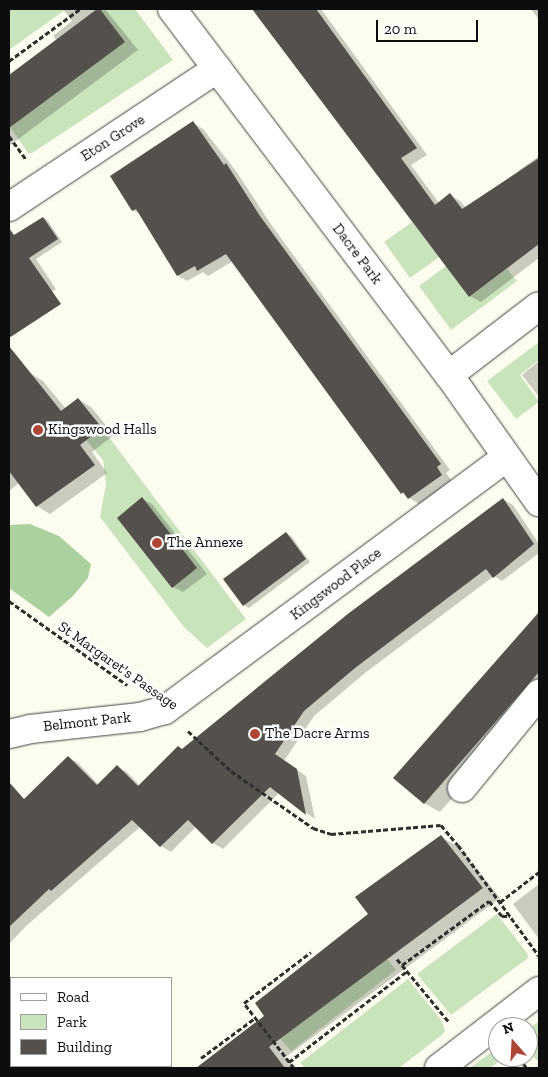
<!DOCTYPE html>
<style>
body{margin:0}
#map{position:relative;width:548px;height:1077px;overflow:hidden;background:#fdfdef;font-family:"Zilla Slab",serif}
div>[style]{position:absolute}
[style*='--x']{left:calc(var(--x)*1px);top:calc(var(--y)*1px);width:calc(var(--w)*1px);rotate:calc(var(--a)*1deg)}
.green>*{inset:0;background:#c9e4bd}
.forest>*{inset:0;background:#abd29e}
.shadow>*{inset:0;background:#0003}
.building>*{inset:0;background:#54504b}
.path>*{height:3px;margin-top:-1.5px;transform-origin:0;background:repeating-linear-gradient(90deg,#2f2f2f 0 5px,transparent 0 7.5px)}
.roads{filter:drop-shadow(0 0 1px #404040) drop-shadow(0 0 1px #404040)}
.minor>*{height:28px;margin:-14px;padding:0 14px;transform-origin:14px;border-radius:14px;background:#fff}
.dots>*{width:14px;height:14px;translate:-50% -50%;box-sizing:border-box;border:2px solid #fff;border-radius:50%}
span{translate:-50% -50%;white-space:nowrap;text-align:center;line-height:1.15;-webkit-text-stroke:5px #fff;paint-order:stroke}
.street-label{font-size:15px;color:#0d0d0d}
.poi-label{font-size:15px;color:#0d0d0d}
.left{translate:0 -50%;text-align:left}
.frame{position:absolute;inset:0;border:10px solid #0d0d0d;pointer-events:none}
.legend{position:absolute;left:10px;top:977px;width:162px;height:90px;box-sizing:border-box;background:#fff;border:1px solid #9e9e9e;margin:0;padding:6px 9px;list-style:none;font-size:15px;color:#0d0d0d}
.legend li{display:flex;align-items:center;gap:10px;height:25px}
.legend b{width:25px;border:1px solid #9e9e9e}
.north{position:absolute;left:488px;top:1017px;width:50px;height:50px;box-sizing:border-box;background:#fff;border:1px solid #9e9e9e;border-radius:50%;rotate:341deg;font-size:14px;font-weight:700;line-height:20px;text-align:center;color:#0d0d0d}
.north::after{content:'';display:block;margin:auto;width:18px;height:22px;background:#ac4736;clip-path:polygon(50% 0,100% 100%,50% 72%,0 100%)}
.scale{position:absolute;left:376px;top:20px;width:102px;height:22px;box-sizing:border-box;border:2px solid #0d0d0d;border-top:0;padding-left:6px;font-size:15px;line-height:18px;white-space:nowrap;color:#0d0d0d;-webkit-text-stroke:4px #fff;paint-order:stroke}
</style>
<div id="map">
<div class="green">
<div style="clip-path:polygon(9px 9px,64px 9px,65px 10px,9px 50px)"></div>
<div style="clip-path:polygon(100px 9px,135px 9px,173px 60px,32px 153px,28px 153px,10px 127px,124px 42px)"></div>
<div style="clip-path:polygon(412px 222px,439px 257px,410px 278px,384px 242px)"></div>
<div style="clip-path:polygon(446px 266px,469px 297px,507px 269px,517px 281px,451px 330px,419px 286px)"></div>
<div style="clip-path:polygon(539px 342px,539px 360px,520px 375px,539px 402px,516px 419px,487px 381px)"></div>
<div style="clip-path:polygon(102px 428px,246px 619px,207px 648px,184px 627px,100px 517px,106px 484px,103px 460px,86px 440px)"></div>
<div style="clip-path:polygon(497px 914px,527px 953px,528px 958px,451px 1015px,417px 974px)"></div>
<div style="clip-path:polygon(387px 959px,396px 970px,291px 1051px,280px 1038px)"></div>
<div style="clip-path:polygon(408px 979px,441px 1020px,445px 1030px,443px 1034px,399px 1068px,305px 1068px,300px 1063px)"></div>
<div style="clip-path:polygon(539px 1021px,539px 1063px,528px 1050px,528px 1030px)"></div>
<div style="clip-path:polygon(498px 1047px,498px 1057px,505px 1057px,490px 1068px,470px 1068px)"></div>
</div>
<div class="forest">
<div style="clip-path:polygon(30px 524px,59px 536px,91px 564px,88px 578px,73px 596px,49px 617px,9px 588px,9px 525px)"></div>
</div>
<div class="shadow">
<div style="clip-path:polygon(63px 9px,105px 9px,138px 50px,9px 146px,9px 77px,57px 41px,53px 36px,72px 21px)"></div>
<div style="clip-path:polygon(255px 9px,321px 9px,427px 155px,411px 165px,439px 203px,450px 195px,460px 201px,466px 208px,520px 173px,518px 171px,539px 156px,539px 258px,481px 302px,470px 296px)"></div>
<div style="clip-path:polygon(531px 9px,539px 9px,539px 20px)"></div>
<div style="clip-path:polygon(193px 123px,203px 129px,236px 171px,270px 223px,450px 470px,446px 473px,452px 481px,419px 504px,402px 493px,233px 261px,208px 276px,203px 272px,187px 281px,177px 275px,141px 215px,133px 210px)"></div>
<div style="clip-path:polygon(44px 218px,48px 221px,62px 242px,36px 259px,56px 289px,9px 320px,9px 254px,20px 246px)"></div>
<div style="clip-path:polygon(539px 361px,539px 397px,522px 375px)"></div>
<div style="clip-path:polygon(30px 373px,43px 381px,66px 409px,78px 399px,91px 407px,114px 435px,92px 452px,107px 473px,50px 514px,37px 506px,19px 483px,9px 491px,9px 389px)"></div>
<div style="clip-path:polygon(143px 499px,152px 504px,207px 574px,183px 592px,173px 587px)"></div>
<div style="clip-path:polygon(503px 499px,513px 505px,539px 544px,539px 553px,502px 581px,494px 576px,365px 673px,314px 716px,284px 761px,306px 776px,315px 819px,279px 793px,223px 849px,213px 843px,196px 827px,171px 852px,161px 846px,140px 827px,26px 926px,9px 944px,9px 811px,22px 798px,25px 800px,68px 757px,78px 763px,99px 785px,117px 767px,127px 772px,140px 786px,183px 750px)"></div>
<div style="clip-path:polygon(286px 534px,291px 536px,310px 562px,249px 608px,244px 605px)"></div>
<div style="clip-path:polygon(539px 614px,539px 699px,440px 812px,424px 803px,395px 778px)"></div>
<div style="clip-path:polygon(441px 837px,459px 847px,500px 898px,286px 1057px,294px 1068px,199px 1068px,266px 1016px,369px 914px)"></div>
<div style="clip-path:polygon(539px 884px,539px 939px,513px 904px)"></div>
</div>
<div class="building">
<div style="clip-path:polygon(97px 9px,100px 9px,125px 42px,9px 128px,9px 75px)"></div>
<div style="clip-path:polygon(252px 9px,316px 9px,417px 148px,401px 158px,435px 205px,450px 193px,462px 209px,539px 158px,539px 244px,469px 297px)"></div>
<div style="clip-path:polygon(193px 121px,224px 165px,226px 163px,260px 216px,441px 464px,437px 467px,442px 475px,408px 499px,403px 492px,401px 494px,226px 254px,197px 271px,195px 266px,177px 276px,136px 209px,132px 211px,110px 176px)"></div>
<div style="clip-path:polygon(43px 217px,58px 239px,29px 258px,61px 304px,9px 338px,9px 228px,14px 235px)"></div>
<div style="clip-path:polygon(9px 346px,61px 411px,78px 398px,102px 428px,80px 445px,95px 465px,36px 507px,9px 471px)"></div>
<div style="clip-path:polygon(142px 497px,197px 568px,172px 588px,117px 518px)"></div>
<div style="clip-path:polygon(503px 498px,534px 544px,493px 578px,486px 569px,355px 668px,304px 711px,275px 754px,297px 769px,306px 815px,270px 787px,212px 844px,188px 820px,160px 847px,132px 820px,51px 891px,49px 889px,9px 927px,9px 782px,24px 799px,68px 756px,97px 785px,117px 765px,138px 786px,178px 746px,182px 749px,349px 613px)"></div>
<div style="clip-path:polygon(286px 532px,306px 559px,243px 606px,223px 579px)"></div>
<div style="clip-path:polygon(539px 612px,539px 672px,424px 804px,393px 778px)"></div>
<div style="clip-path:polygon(441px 835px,483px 888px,269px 1047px,285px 1068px,196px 1068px,264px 1016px,255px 1003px,368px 914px,355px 897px)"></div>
</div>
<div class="path">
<div style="--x:9;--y:61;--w:88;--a:-36.2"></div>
<div style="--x:9;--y:136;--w:29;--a:54"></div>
<div style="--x:9;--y:601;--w:145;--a:35.4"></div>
<div style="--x:188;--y:731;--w:59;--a:42.9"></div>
<div style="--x:231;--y:771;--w:100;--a:34.8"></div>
<div style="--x:313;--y:828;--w:19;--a:18"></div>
<div style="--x:331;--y:834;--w:110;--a:-4.7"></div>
<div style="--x:441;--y:825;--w:26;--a:50"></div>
<div style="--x:458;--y:845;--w:137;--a:53.9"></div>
<div style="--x:500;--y:902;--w:49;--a:-37.6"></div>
<div style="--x:397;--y:959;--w:82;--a:50.5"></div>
<div style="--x:402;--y:965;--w:108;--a:-36.3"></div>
<div style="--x:489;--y:901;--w:20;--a:49"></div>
<div style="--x:502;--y:916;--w:8;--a:0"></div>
<div style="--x:518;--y:1057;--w:14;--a:51"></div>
<div style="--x:201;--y:1058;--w:67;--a:-36.5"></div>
<div style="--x:289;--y:1062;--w:149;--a:-37.6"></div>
<div style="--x:294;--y:1068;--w:82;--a:-127.6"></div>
<div style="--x:244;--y:1003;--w:84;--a:-37.3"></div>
<div style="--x:512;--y:1068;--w:11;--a:-38"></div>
<div style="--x:538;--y:1068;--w:1;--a:-45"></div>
</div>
<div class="roads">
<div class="minor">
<div style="--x:172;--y:9;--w:459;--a:52.9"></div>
<div style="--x:449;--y:375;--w:156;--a:54.7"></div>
<div style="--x:9;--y:207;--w:250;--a:-33.6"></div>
<div style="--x:449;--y:375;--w:113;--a:-37.5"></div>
<div style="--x:9;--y:734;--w:22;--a:-13"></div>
<div style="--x:30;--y:729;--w:111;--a:-6.2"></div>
<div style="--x:140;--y:717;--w:26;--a:-16"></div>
<div style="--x:165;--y:710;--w:425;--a:-36.5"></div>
<div style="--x:462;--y:788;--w:122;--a:-50.7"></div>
<div style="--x:439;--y:1068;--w:126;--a:-37.6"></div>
</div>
</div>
<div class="dots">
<div style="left:38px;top:430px;background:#ac4736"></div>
<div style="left:157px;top:543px;background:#ac4736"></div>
<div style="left:255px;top:734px;background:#ac4736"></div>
</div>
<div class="street-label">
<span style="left:113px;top:138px;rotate:-33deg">Eton Grove</span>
<span style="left:357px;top:254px;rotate:53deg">Dacre Park</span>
<span style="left:336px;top:584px;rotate:-37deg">Kingswood Place</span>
<span style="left:118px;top:666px;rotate:35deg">St Margaret's Passage</span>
<span style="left:87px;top:722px;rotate:-6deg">Belmont Park</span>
</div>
<div class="poi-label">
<span class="left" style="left:48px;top:430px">Kingswood Halls</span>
<span class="left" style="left:167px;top:543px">The Annexe</span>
<span class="left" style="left:265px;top:734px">The Dacre Arms</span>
</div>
<div class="frame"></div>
<ul class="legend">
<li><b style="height:6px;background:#fff"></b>Road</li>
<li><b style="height:14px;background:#c9e4bd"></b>Park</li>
<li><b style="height:14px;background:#54504b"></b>Building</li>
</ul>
<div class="north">N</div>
<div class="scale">20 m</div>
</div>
